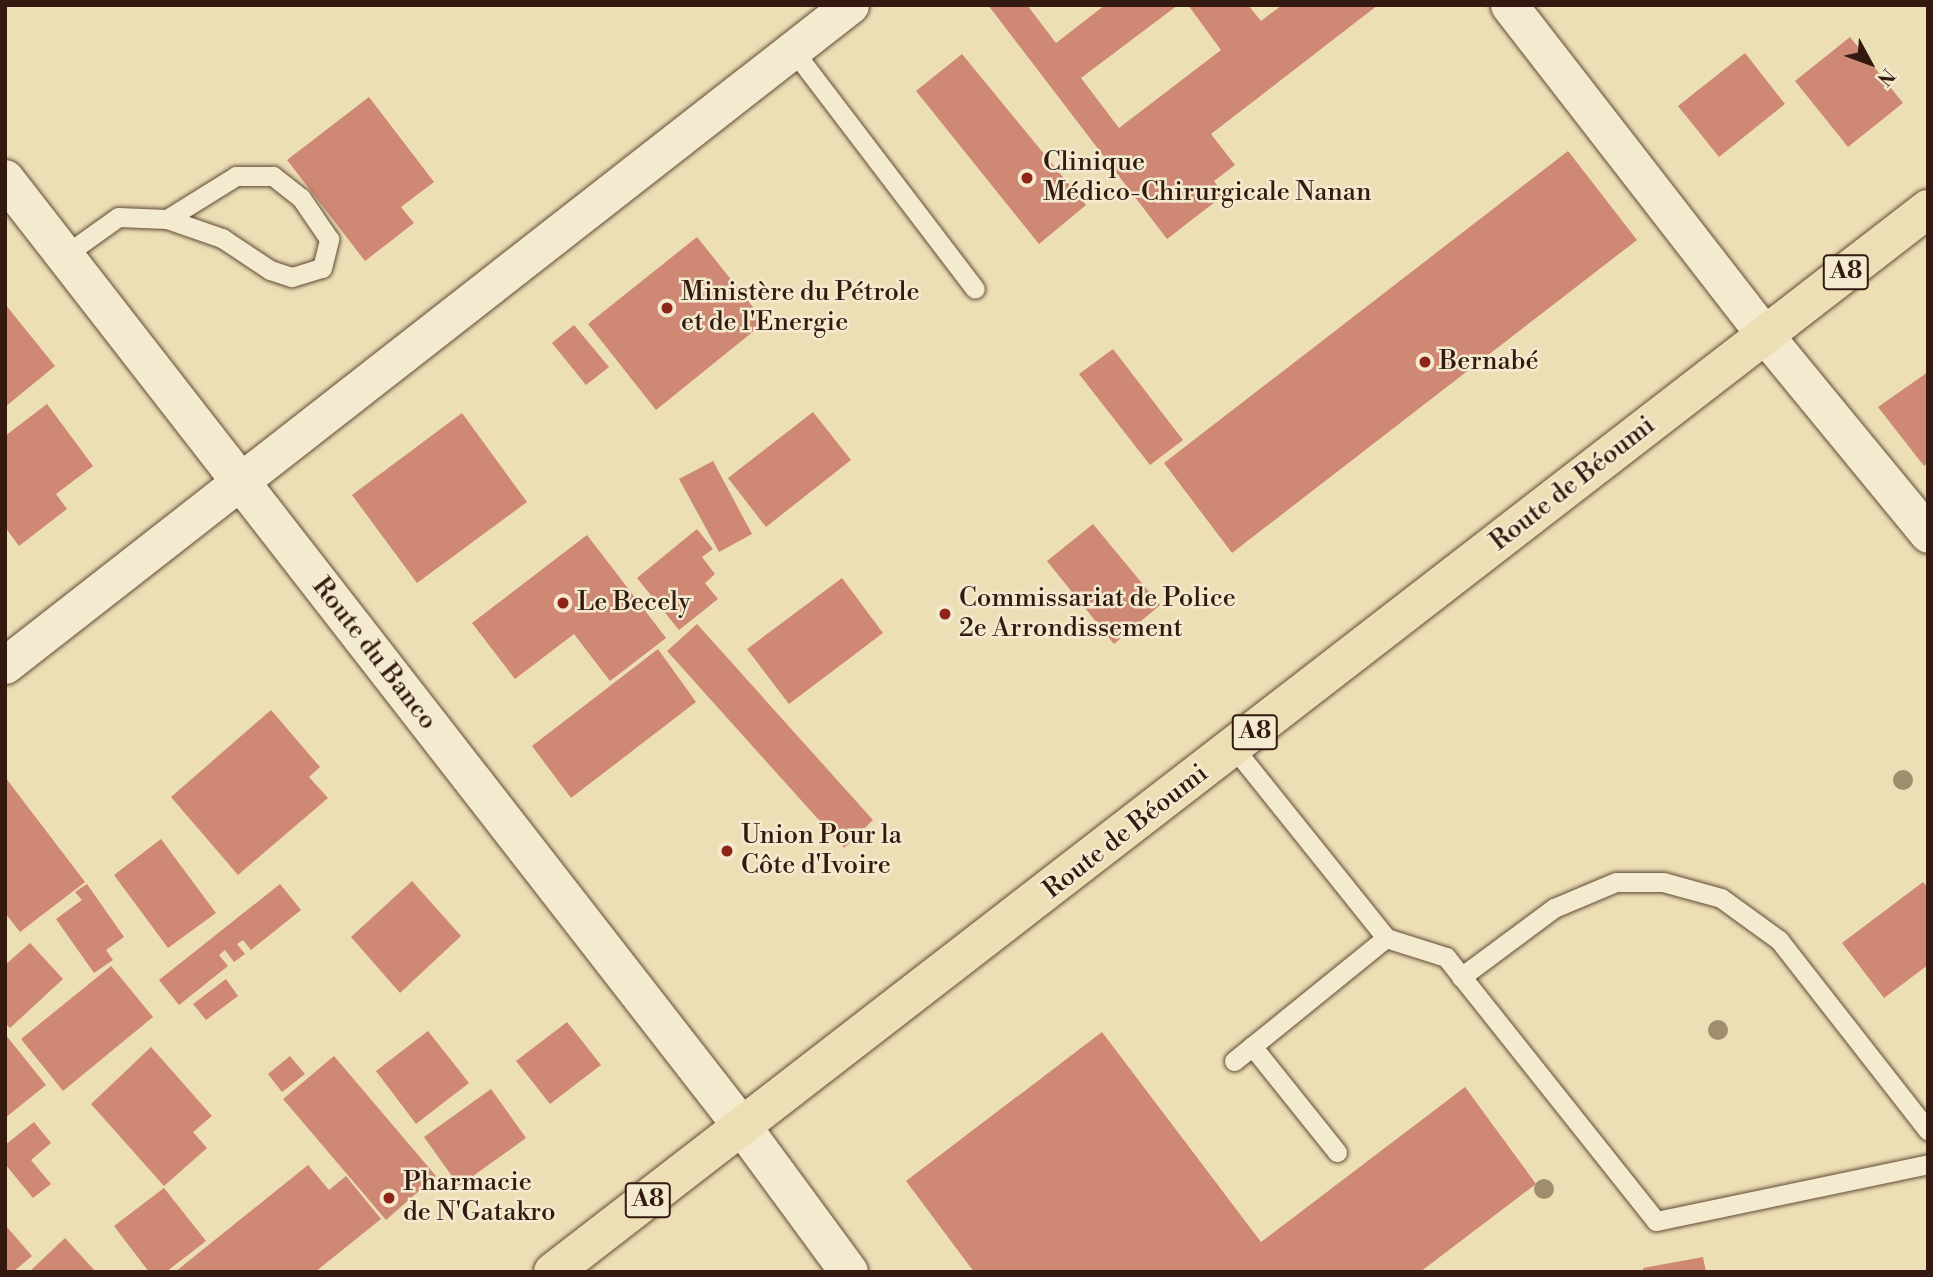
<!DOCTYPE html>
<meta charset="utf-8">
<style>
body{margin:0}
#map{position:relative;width:1933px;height:1277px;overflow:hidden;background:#eddfb5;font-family:"Libre Bodoni",serif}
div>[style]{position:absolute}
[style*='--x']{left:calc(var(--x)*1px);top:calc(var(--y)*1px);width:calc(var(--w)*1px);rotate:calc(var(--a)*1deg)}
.building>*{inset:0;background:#ce8874}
.roads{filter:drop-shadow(0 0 2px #624a38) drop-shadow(0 0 2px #624a38)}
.lane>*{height:19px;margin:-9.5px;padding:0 9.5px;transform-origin:9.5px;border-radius:9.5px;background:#f3eacf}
.street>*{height:37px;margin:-18.5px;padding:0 18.5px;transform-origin:18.5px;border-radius:18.5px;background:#f3eacf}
.secondary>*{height:38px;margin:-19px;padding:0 19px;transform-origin:19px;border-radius:19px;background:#f3eacf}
.primary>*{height:38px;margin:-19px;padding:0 19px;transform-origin:19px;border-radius:19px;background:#eddfb5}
.trees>*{width:20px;height:20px;margin:-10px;border-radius:50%;background:#9e8e6e}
.dots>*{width:19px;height:19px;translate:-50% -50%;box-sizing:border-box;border:4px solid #f3eacf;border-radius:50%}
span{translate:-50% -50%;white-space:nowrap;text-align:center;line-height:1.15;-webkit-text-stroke:5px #f3eacf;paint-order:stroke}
.shield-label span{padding:2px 5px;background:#f3eacf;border:2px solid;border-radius:5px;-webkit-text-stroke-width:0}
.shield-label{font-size:24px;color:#33190f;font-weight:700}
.poi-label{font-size:26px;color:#33190f}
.left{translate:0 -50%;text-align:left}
.street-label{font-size:26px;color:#33190f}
.frame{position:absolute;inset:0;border:7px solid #33190f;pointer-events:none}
.north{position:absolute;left:1835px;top:28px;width:70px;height:70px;-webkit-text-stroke:5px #f3eacf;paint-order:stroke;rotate:131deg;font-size:19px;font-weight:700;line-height:28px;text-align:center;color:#33190f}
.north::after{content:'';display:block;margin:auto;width:24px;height:32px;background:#33190f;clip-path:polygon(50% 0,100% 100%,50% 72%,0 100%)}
</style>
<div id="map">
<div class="building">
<div style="clip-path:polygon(988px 5px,1027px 5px,1056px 43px,1105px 5px,1178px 5px,1081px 78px,1119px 128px,1221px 50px,1188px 5px,1248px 5px,1261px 21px,1282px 5px,1378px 5px,1211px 134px,1235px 165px,1214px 181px,1224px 195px,1167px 239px)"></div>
<div style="clip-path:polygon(1850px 37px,1903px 103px,1848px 147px,1795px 81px)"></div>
<div style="clip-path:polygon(1745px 53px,1785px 104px,1719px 157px,1678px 106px)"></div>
<div style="clip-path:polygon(962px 54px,1086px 205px,1039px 244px,916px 91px)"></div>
<div style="clip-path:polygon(369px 97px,434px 182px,401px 207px,414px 223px,365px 261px,287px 160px)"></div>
<div style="clip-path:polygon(1568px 151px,1637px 240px,1232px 553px,1164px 463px)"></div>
<div style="clip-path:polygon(697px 237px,765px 322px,656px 410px,588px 324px)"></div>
<div style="clip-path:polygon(5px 304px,55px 366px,5px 407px)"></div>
<div style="clip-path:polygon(574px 325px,609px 367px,586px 385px,552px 343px)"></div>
<div style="clip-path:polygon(1113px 349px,1183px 440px,1150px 465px,1079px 374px)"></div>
<div style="clip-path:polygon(1928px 372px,1928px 463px,1924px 466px,1878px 407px)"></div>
<div style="clip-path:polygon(47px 404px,93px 466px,56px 494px,67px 509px,19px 546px,5px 527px,5px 436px)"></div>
<div style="clip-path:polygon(813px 412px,851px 460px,766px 527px,728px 478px)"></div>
<div style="clip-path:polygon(462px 413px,527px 502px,417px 583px,352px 495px)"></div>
<div style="clip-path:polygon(713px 461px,752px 534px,719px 552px,679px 479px)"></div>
<div style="clip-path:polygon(1093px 524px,1160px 605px,1114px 644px,1047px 561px)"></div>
<div style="clip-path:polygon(697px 529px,713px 549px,702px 557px,715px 574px,705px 583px,718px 599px,679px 630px,637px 578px)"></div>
<div style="clip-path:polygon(587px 535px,666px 638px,610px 681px,574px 634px,515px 679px,472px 623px)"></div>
<div style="clip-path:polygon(842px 578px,883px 633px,789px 704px,747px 649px)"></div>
<div style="clip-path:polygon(697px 624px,873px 820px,844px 848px,667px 651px)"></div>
<div style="clip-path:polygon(658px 649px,696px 702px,571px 798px,532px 746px)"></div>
<div style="clip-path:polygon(271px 710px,320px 767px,309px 777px,328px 798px,238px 875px,171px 797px)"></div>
<div style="clip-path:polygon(5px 777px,85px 882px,20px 932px,5px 913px)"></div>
<div style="clip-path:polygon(161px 839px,216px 913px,168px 948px,114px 875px)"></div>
<div style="clip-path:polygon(412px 881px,461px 936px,400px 993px,351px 937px)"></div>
<div style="clip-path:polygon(1923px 882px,1928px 888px,1928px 965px,1884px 998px,1842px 943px)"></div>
<div style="clip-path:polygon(87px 884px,124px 937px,106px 950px,113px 960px,94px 973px,56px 919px,82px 900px,75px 892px)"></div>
<div style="clip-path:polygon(280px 884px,301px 910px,251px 950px,243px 940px,237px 944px,245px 954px,234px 962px,225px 950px,219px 955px,228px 966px,179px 1005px,159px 980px)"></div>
<div style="clip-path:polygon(30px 943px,63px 979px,10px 1028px,5px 1023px,5px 965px)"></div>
<div style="clip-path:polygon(111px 966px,153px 1017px,63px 1091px,21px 1039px)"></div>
<div style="clip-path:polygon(226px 979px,238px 996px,206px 1020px,193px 1004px)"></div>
<div style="clip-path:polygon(567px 1022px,601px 1065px,550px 1104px,516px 1061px)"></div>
<div style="clip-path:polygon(428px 1031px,469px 1083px,416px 1124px,376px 1071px)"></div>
<div style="clip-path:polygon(1102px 1032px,1261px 1242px,1465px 1087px,1536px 1184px,1420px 1272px,974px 1272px,906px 1181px)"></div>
<div style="clip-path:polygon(5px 1034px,46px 1085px,5px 1118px)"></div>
<div style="clip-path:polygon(151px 1047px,212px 1116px,193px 1132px,207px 1148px,164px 1186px,91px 1104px)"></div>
<div style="clip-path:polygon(290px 1056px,305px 1074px,282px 1092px,268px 1074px)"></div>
<div style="clip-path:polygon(334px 1056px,436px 1176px,386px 1220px,283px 1099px)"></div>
<div style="clip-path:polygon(491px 1089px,526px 1138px,459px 1186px,424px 1137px)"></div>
<div style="clip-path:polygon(34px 1122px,51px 1143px,31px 1160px,51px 1184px,33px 1198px,5px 1164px,5px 1145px)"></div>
<div style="clip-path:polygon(308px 1165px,329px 1190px,346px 1176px,381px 1219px,315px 1272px,175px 1272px)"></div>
<div style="clip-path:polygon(164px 1188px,206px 1241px,166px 1272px,149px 1272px,114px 1226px)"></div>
<div style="clip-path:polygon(7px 1227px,32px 1256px,13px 1272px,5px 1272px)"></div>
<div style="clip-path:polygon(65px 1238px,96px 1272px,29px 1272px)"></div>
<div style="clip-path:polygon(1703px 1257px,1706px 1272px,1644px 1272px,1643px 1268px)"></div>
</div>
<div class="roads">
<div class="lane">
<div style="--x:793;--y:50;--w:300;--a:52.7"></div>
<div style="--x:65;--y:255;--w:65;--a:-35.6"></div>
<div style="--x:118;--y:217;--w:49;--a:2.3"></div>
<div style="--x:167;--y:219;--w:58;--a:19.1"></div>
<div style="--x:222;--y:238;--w:58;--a:33.7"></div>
<div style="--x:270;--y:270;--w:23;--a:18"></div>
<div style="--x:292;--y:277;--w:31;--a:-17"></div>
<div style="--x:322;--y:268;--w:30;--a:-76"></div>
<div style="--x:329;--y:239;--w:50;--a:-124.3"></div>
<div style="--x:301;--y:198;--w:36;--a:-142"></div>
<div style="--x:273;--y:176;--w:37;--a:180"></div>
<div style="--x:236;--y:176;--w:81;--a:148.1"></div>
<div style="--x:1234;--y:748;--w:243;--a:51.3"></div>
<div style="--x:1386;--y:938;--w:63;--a:17.6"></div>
<div style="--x:1446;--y:957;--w:337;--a:51.5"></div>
<div style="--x:1656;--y:1221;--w:278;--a:-11.8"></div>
<div style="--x:1461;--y:977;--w:116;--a:-36.6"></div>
<div style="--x:1554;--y:908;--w:67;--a:-22.8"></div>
<div style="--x:1616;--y:882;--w:47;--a:0"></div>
<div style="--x:1663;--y:882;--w:60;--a:15.4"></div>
<div style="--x:1721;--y:898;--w:72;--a:35.9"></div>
<div style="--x:1779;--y:940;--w:242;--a:52"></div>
<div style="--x:1252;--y:1046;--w:136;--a:51.3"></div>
<div style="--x:1234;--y:1061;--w:196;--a:-39"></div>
</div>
<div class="street">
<div style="--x:1509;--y:5;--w:416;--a:52.2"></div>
<div style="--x:1764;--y:334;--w:259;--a:50.6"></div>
<div style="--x:5;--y:665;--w:1072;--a:-37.99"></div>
</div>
<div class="secondary">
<div style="--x:5;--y:179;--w:1204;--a:52.12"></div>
<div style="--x:744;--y:1129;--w:177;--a:53.7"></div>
</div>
<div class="primary">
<div style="--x:553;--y:1272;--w:1738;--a:-37.71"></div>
</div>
</div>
<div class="trees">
<div style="left:1903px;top:780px"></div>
<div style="left:1718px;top:1030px"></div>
<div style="left:1544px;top:1189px"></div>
</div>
<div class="dots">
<div style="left:1027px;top:178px;background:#8f2418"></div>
<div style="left:667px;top:308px;background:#8f2418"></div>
<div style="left:1425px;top:362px;background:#8f2418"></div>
<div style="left:563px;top:603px;background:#8f2418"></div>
<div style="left:945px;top:614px;background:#8f2418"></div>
<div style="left:727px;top:851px;background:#8f2418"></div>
<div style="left:389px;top:1198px;background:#8f2418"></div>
</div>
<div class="shield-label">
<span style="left:1846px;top:272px">A8</span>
<span style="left:1255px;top:732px">A8</span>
<span style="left:648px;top:1200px">A8</span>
</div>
<div class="poi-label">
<span class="left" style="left:1043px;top:178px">Clinique<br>Médico-Chirurgicale Nanan</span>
<span class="left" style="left:681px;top:308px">Ministère du Pétrole<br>et de l'Energie</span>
<span class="left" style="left:1439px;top:362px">Bernabé</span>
<span class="left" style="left:959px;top:614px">Commissariat de Police<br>2e Arrondissement</span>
<span class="left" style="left:577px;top:603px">Le Becely</span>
<span class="left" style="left:741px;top:851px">Union Pour la<br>Côte d'Ivoire</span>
<span class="left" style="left:403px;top:1198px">Pharmacie<br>de N'Gatakro</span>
</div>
<div class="street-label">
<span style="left:1573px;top:484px;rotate:-38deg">Route de Béoumi</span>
<span style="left:374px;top:654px;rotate:52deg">Route du Banco</span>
<span style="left:1126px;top:832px;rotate:-38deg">Route de Béoumi</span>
</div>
<div class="frame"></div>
<div class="north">N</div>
</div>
